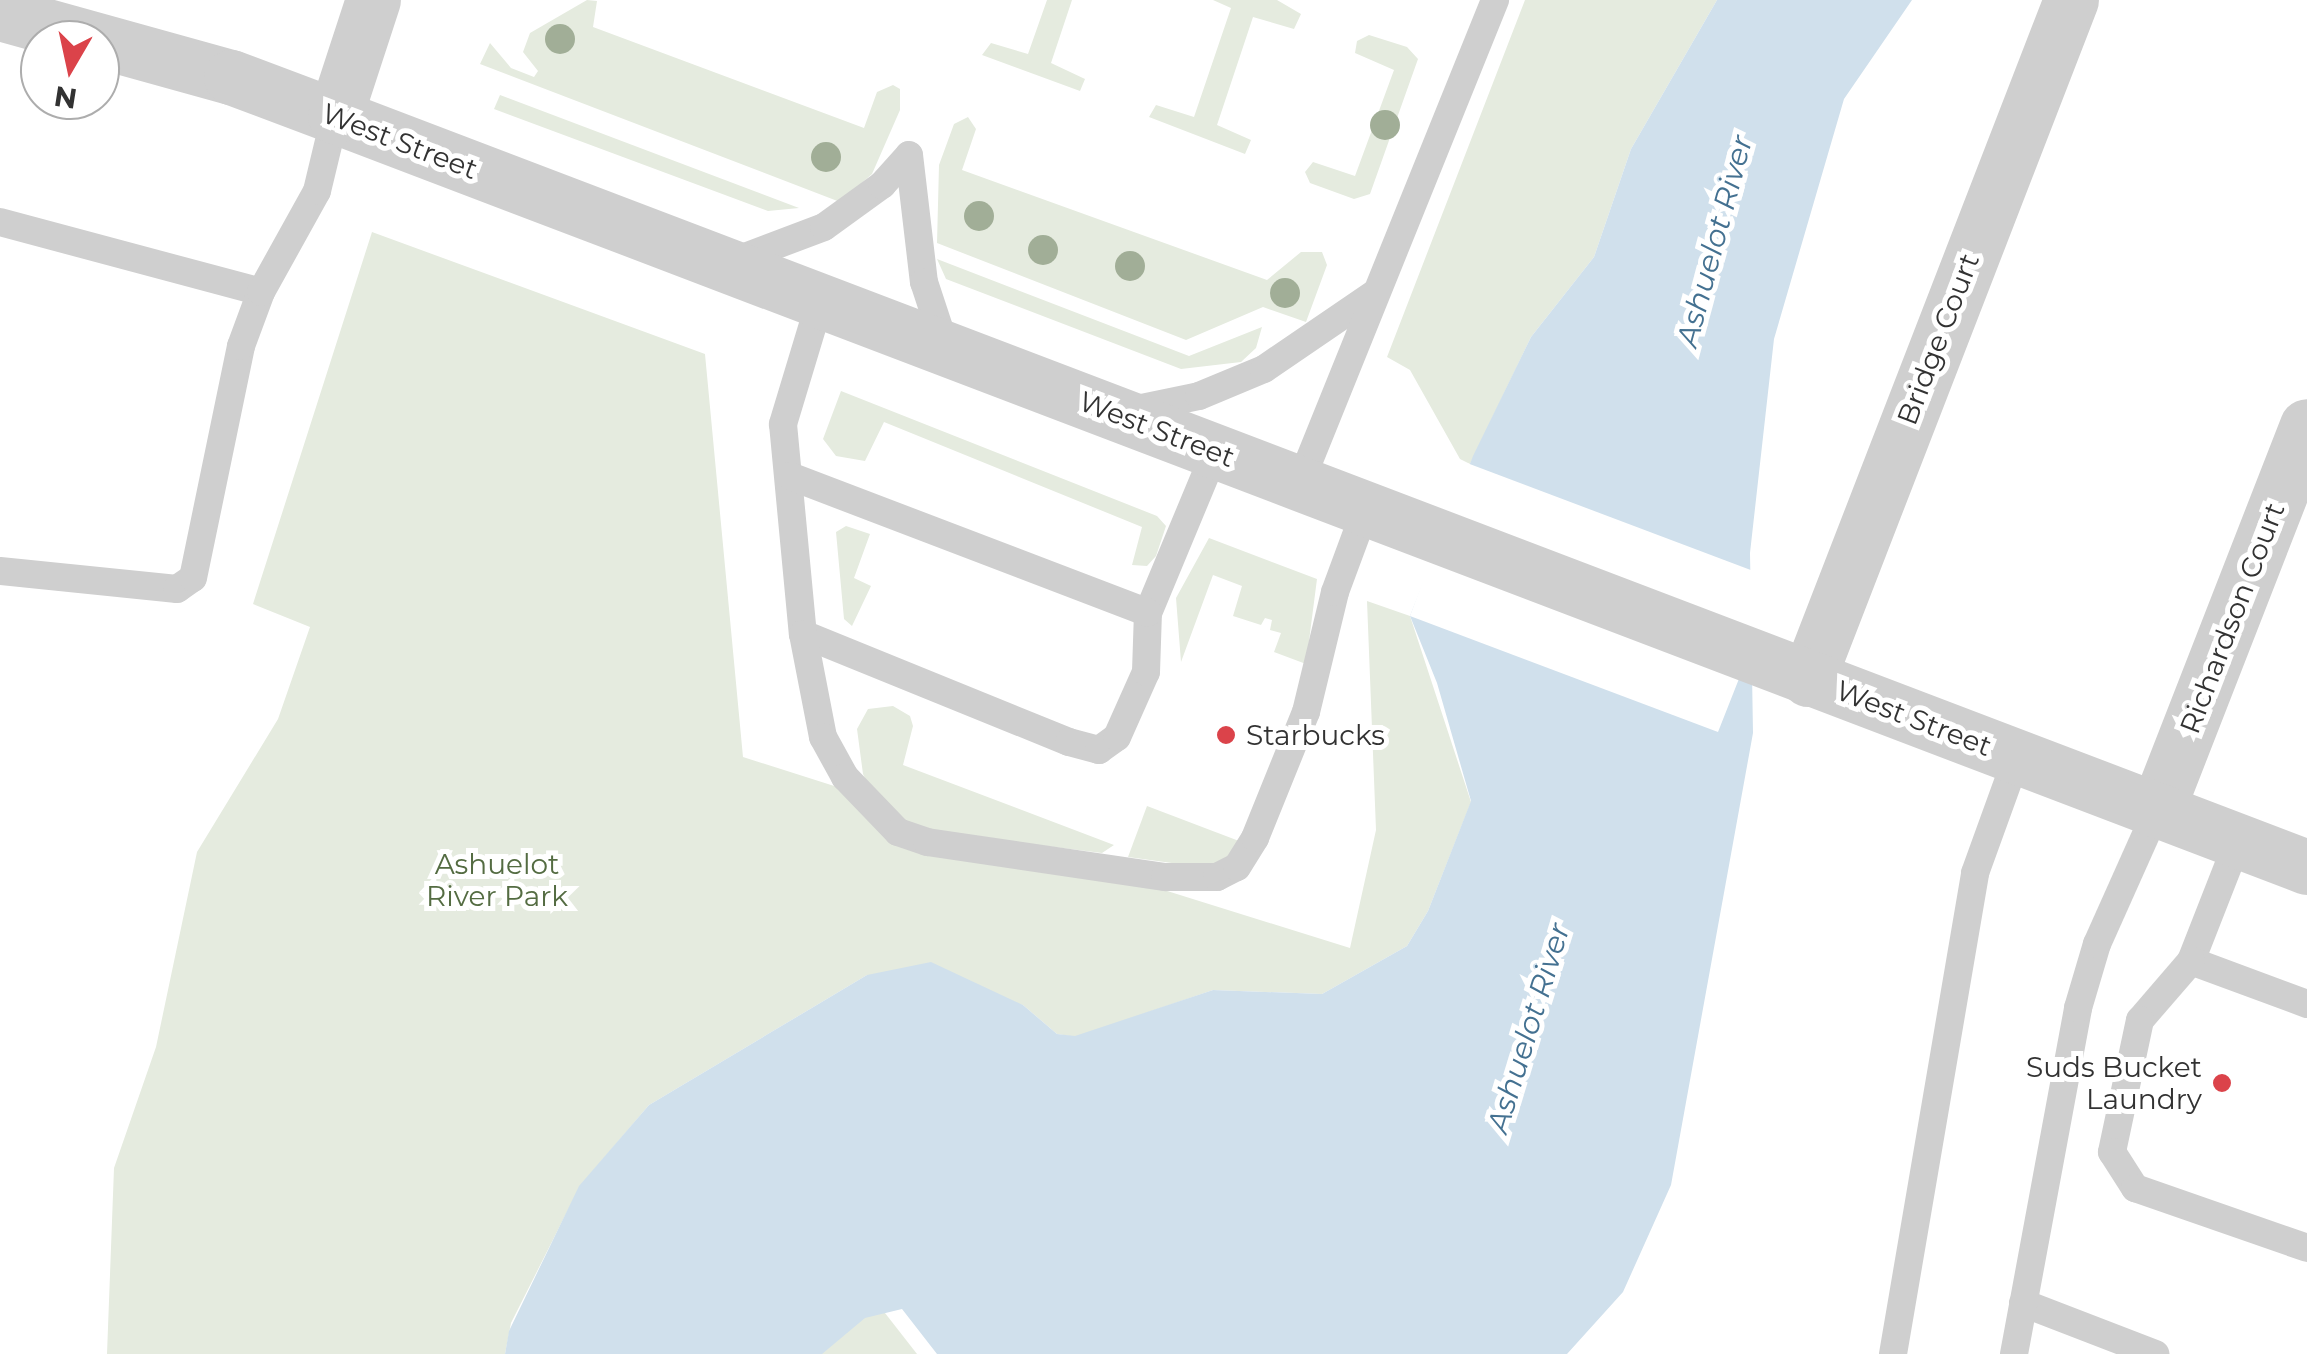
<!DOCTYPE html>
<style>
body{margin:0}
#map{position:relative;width:2307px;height:1354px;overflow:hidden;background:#fff;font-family:Montserrat,sans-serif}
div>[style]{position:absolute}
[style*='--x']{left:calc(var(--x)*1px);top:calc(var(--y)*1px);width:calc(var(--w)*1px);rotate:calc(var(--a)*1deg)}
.green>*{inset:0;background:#e5ebdf}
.water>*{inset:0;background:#d0e0ec}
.pier>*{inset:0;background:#fff}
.service>*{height:28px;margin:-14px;padding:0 14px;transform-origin:14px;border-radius:14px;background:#cfcfcf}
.minor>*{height:55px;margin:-27.5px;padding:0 27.5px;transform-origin:27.5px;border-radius:27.5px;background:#cfcfcf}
.tertiary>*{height:55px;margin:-27.5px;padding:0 27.5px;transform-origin:27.5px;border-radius:27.5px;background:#cfcfcf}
.trees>*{width:30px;height:30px;margin:-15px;border-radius:50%;background:#a1ae97}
.dots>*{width:28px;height:28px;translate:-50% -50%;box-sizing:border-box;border:5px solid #fff;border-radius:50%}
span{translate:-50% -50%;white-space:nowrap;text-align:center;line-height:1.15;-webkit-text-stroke:10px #fff;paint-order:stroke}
.street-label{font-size:28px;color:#323232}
.poi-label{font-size:28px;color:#323232}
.left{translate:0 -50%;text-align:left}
.right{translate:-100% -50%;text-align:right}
.park-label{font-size:28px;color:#546c42}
.water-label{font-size:30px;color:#447191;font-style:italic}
.north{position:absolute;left:20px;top:20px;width:100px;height:100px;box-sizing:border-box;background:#fff;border:2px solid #adadad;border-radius:50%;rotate:189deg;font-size:28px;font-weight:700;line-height:40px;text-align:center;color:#323232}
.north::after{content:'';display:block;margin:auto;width:35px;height:45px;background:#db434a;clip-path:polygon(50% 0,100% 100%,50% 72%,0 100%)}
</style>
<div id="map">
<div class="green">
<div style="clip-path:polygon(587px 0,597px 1px,593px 27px,864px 128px,877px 92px,893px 85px,900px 89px,900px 110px,872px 174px,840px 202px,480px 64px,490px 43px,511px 68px,534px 77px,538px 71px,523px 52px,530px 33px)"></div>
<div style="clip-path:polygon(1047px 0,1072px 0,1051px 63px,1085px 79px,1080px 91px,982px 55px,991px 43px,1028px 54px)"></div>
<div style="clip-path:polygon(1213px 0,1277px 0,1301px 14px,1294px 29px,1253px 17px,1217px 125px,1251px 140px,1245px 154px,1149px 117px,1156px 105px,1194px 117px,1231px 8px)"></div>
<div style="clip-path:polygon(1525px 0,1717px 0,1631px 149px,1594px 257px,1531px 337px,1470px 464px,1460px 459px,1410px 370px,1387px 357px)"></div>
<div style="clip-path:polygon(1369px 35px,1407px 47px,1418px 59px,1370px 194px,1354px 199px,1310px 183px,1305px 172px,1313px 162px,1355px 176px,1394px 70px,1355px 53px,1357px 41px)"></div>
<div style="clip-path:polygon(500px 95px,799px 208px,768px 211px,494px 109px)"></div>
<div style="clip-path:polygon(968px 117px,976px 129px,962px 170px,1267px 280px,1301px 252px,1322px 252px,1327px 265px,1306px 322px,1263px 307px,1186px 340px,937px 243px,939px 165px,954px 124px)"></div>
<div style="clip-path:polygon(372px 232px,705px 354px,743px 757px,875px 799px,863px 774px,857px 729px,868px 709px,893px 706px,910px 716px,913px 726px,903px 765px,1114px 845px,1102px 853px,1007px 841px,1350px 948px,1376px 830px,1367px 601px,1410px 616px,1471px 802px,1428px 911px,1407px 946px,1322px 994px,1213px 990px,1076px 1037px,1057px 1034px,1023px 1005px,867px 975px,649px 1105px,580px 1186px,511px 1323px,505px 1354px,107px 1354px,114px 1168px,156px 1047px,197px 852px,278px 719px,310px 627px,253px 604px)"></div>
<div style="clip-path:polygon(937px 259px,1189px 356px,1262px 327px,1256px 348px,1241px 362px,1181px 369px,946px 279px)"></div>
<div style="clip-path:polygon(841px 391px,1157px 516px,1166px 526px,1156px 556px,1147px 566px,1132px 565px,1142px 527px,884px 422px,865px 461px,836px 456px,823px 439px)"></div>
<div style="clip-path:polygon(846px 526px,870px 534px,854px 578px,871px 586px,852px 626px,844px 619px,836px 532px)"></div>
<div style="clip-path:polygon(1209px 538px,1317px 579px,1306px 664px,1274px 652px,1281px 633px,1270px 630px,1272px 620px,1265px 618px,1261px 625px,1233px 616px,1242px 586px,1213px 575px,1181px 662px,1176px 598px)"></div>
<div style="clip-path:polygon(1147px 806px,1239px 841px,1224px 861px,1201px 867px,1128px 857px)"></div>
<div style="clip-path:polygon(866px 1301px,885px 1313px,917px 1354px,771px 1354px)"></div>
</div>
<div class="water">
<div style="clip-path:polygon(1717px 0,1912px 0,1844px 99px,1774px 339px,1750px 553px,1753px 733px,1671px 1185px,1623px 1292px,1567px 1354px,937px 1354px,902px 1309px,865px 1318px,822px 1354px,505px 1354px,509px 1331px,579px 1186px,649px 1105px,867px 975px,931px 962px,1023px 1005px,1057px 1034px,1075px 1036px,1213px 990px,1322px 994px,1407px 946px,1428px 911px,1471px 801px,1437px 683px,1410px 616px,1473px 456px,1531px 337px,1594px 257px,1631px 149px)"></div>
</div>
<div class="pier">
<div style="clip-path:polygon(1467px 463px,1756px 572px,1757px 633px,1718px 732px,1410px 616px)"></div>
</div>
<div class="service">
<div style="--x:909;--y:155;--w:128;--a:83.3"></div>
<div style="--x:924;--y:282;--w:67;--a:71.8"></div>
<div style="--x:0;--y:222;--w:270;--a:15"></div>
<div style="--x:734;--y:261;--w:96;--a:-20.7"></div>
<div style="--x:824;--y:227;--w:72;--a:-35.9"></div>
<div style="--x:882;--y:185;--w:40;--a:-48"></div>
<div style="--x:821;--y:298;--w:132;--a:106.8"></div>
<div style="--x:783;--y:424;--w:211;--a:84.6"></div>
<div style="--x:803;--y:634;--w:287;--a:22.1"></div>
<div style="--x:1069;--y:742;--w:31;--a:15"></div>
<div style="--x:1099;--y:750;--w:22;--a:-36"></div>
<div style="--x:1117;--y:737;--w:71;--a:-66"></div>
<div style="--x:1146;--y:672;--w:59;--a:-88.1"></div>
<div style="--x:1148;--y:613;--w:174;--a:-67.4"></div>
<div style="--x:1132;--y:410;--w:68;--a:-11.8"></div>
<div style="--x:1199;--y:396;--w:70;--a:-22.6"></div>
<div style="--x:1264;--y:369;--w:133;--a:-34.3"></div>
<div style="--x:790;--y:476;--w:383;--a:20.9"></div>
<div style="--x:1300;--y:483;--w:521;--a:-68.01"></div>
<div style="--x:0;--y:571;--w:178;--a:5.8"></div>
<div style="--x:177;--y:589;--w:19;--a:-35"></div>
<div style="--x:193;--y:578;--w:237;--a:-78.3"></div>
<div style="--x:241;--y:346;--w:58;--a:-69.7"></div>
<div style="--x:261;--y:292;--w:115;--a:-61"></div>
<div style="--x:317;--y:191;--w:77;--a:-76.5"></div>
<div style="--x:803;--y:634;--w:105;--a:79"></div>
<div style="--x:823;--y:737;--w:46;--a:61.2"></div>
<div style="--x:845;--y:777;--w:76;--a:46.1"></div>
<div style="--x:898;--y:832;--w:31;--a:19"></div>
<div style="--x:927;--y:842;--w:241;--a:8.4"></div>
<div style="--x:1165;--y:877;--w:52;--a:0"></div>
<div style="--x:1217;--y:877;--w:22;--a:-27"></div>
<div style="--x:1237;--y:867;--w:34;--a:-58"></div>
<div style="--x:1255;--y:838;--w:136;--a:-68"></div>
<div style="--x:1306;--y:712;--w:123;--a:-76.4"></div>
<div style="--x:1335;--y:592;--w:90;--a:-69.7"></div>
<div style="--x:2238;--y:841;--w:129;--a:111.4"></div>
<div style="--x:2191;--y:961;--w:124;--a:20.3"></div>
<div style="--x:2191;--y:961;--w:78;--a:130.8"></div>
<div style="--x:2140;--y:1020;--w:135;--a:102"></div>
<div style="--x:2112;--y:1152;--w:43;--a:57.4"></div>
<div style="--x:2135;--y:1188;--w:182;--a:19.2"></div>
<div style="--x:2023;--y:1303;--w:142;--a:21.1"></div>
<div style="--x:1893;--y:1354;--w:488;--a:-80.3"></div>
<div style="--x:1975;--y:873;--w:123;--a:-70.1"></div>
<div style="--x:2014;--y:1354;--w:352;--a:-79.5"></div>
<div style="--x:2078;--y:1008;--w:67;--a:-73.5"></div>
<div style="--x:2097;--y:944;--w:147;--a:-65.9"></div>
</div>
<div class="minor">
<div style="--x:1808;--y:679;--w:728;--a:-68.83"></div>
<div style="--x:2157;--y:810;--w:412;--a:-68.7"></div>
</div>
<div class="tertiary">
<div style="--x:0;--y:13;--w:240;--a:15.5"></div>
<div style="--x:231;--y:77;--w:111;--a:20.6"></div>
<div style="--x:335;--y:116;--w:2110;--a:20.85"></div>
<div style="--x:335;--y:116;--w:122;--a:-71.9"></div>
</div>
<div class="trees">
<div style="left:560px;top:39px"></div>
<div style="left:1385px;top:125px"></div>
<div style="left:826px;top:157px"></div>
<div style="left:979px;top:216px"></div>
<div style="left:1043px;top:250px"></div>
<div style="left:1130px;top:266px"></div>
<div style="left:1285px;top:293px"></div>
</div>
<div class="dots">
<div style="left:1226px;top:735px;background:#db434a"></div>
<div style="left:2222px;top:1083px;background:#db434a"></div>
</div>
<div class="street-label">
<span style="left:400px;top:141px;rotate:21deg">West Street</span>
<span style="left:1938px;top:339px;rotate:-69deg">Bridge Court</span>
<span style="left:1157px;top:429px;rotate:21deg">West Street</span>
<span style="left:2232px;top:618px;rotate:-69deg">Richardson Court</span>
<span style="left:1914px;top:718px;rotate:21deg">West Street</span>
</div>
<div class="poi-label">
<span class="left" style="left:1246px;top:735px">Starbucks</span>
<span class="right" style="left:2202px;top:1083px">Suds Bucket<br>Laundry</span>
</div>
<div class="park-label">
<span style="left:497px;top:880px">Ashuelot<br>River Park</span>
</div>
<div class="water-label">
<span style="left:1715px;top:241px;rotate:-75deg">Ashuelot River</span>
<span style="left:1529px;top:1028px;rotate:-73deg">Ashuelot River</span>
</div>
<div class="north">N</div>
</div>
